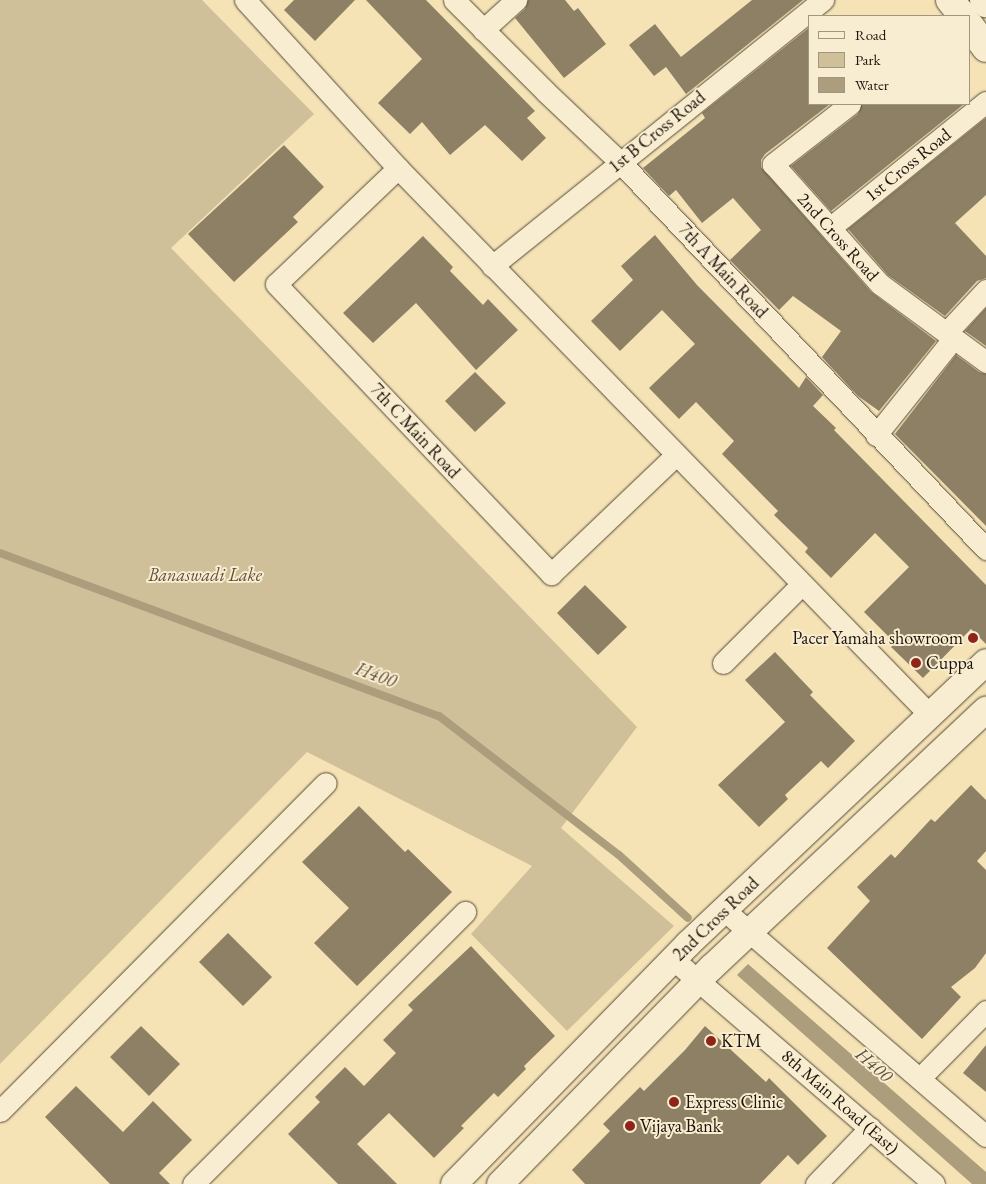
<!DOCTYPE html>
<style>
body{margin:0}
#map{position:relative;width:986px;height:1184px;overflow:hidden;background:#f5e3b6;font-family:"EB Garamond",serif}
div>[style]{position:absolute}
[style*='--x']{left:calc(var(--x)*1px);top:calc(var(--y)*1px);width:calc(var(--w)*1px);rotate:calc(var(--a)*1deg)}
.green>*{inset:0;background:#d0c099}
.water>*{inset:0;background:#ac9d7c}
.stream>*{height:8px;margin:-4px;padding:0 4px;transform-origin:4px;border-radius:4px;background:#ac9d7c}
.building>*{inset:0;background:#8e8064}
.roads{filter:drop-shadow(0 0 1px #544836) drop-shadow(0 0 1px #544836)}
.minor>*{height:21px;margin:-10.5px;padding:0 10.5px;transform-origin:10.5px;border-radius:10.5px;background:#f8edd0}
.tertiary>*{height:26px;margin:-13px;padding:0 13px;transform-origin:13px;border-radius:13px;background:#f8edd0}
.secondary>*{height:28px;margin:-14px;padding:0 14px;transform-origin:14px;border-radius:14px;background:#f8edd0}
.dots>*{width:14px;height:14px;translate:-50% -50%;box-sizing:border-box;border:2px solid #f8edd0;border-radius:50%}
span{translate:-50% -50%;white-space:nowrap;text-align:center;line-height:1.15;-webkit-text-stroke:4px #f8edd0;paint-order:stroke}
.street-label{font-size:18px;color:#1e140c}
.park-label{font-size:18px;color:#5c503d;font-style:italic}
.poi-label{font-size:18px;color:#1e140c}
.right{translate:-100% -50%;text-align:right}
.left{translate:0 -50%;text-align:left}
.water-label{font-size:19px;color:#5e523e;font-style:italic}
.legend{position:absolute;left:808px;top:15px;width:162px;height:90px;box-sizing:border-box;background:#f8edd0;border:1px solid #a19682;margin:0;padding:6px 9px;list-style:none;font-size:15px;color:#1e140c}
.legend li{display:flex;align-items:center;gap:10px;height:25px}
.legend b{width:25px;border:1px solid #a19682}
</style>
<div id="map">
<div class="green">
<div style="clip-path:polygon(0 0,202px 0,314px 114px,171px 248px,637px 727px,561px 828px,674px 926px,567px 1031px,471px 934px,532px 866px,307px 752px,0 1064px)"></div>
</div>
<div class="water">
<div style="clip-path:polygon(748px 964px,986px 1172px,986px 1184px,972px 1184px,737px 975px)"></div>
</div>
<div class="stream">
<div style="--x:0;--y:553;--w:468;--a:20.4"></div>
<div style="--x:439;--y:716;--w:227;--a:37.7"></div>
<div style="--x:619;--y:855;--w:93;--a:42.4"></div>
</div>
<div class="building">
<div style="clip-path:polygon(294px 0,355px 0,315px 41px,284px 10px)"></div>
<div style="clip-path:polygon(366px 0,426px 0,535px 111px,527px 118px,546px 138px,522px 161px,485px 125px,450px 155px,422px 122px,410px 134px,378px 103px,422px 59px)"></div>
<div style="clip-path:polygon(528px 0,565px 0,574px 11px,578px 8px,606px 44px,564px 78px,515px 18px,525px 9px)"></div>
<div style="clip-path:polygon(752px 0,803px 0,686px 94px,666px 67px,654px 76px,629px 45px,655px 24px,681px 57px)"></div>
<div style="clip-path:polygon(810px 27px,810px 104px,830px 104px,765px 154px,761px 160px,761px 167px,871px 292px,936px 341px,879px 411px,858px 396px,822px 357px,841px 331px,793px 296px,779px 310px,730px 260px,761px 230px,733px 198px,702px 223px,676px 190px,669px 196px,643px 168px,705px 118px,702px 113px)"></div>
<div style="clip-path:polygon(862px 104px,964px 104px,831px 211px,791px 166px,858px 114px)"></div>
<div style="clip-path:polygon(986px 118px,986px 195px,955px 223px,986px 256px,986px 278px,977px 281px,945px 316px,888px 275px,848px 229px)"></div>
<div style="clip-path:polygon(284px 145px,324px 187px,293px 217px,298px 222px,234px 282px,188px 234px)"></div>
<div style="clip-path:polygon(655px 235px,697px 285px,799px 388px,806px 377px,823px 395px,813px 406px,836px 428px,834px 430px,986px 585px,986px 644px,971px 629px,923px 678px,891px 647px,895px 643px,864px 612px,909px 567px,875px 533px,831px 578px,805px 552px,808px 548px,774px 515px,778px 511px,722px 454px,734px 441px,696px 402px,679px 419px,649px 388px,695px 344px,662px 310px,620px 351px,591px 321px,633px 280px,621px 266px)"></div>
<div style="clip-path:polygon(423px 236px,453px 267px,450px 271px,483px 305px,488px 299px,518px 330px,476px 370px,416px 303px,373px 343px,343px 313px)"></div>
<div style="clip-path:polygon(986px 308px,986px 346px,965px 331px)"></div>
<div style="clip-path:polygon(956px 355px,979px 372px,986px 374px,986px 526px,895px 434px)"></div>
<div style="clip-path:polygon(475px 372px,506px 403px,475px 432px,445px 401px)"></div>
<div style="clip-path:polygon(585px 585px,627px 627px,598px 655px,557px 613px)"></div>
<div style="clip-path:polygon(775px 652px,813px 692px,810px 695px,855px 741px,828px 768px,821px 761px,785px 795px,788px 799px,759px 827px,718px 785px,785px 722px,745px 680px)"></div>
<div style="clip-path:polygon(971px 785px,986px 800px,986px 851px,977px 861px,986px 870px,986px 953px,975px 968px,951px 987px,961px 997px,922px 1039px,827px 948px,870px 901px,857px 887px,891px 854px,895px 858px,931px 819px,935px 822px)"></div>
<div style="clip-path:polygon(359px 806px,405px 852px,408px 849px,452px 892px,357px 986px,314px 943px,349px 908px,302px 862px)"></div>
<div style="clip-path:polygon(228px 933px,272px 977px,243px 1006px,199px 962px)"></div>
<div style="clip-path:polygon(471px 946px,555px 1036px,524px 1066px,526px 1069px,498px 1097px,494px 1093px,461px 1126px,464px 1128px,434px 1158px,389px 1113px,357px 1144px,397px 1184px,338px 1184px,288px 1134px,320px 1102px,315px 1097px,345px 1067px,364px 1086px,396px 1053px,383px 1040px,413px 1010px,408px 1005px)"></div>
<div style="clip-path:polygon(141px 1026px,180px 1064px,149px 1096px,110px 1057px)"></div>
<div style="clip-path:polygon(705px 1026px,766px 1082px,769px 1078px,827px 1136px,798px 1165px,788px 1155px,760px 1184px,585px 1184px,572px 1170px,610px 1131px,603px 1124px,640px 1087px,644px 1091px,685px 1050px)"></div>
<div style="clip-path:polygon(986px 1045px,986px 1092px,963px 1073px)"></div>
<div style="clip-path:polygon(76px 1086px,123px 1132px,153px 1101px,192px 1140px,159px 1173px,170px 1184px,110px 1184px,45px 1117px)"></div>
</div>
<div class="roads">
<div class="minor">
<div style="--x:245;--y:0;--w:227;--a:47.7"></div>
<div style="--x:398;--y:168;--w:763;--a:45.8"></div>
<div style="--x:454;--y:0;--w:130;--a:45"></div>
<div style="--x:546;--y:92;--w:102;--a:43.4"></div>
<div style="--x:620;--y:162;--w:533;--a:46.6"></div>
<div style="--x:483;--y:30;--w:45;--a:-42.3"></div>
<div style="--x:850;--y:104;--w:98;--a:142.1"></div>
<div style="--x:773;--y:164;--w:161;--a:48.3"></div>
<div style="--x:880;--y:284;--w:132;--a:36.3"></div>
<div style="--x:398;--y:168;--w:168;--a:136.4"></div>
<div style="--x:276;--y:284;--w:400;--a:46.5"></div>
<div style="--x:551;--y:574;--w:173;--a:-43.6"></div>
<div style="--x:831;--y:227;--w:199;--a:-38.9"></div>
<div style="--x:492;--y:266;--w:425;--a:-38.8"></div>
<div style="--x:946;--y:333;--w:59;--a:-47.1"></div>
<div style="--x:876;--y:435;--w:123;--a:-51.3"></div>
<div style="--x:723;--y:663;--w:110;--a:-45"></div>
<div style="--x:724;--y:910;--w:346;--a:40.8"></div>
<div style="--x:674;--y:960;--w:343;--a:40.7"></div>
<div style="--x:920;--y:1078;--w:94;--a:-45.4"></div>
<div style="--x:0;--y:1111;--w:462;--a:-45.2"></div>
<div style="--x:193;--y:1184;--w:385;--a:-45"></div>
<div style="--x:816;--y:1184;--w:78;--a:-46"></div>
</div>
<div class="tertiary">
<div style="--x:454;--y:1184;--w:335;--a:-45.7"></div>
<div style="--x:688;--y:944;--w:410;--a:-43.4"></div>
<div style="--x:500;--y:1184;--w:303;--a:-45.7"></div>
<div style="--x:712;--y:967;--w:376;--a:-43.2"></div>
</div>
<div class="secondary">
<div style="--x:950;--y:0;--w:21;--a:51"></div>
<div style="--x:984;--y:0;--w:4;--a:56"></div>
<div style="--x:970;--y:26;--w:27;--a:54"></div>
</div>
</div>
<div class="dots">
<div style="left:973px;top:638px;background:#8f2418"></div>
<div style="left:916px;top:663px;background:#8f2418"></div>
<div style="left:711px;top:1041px;background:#8f2418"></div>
<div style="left:674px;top:1102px;background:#8f2418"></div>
<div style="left:630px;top:1126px;background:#8f2418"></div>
</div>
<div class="street-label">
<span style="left:657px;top:132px;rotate:-39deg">1st B Cross Road</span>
<span style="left:908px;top:165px;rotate:-39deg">1st Cross Road</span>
<span style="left:838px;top:237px;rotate:48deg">2nd Cross Road</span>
<span style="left:723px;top:271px;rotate:47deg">7th A Main Road</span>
<span style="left:415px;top:431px;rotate:47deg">7th C Main Road</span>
<span style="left:716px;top:919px;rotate:-44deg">2nd Cross Road</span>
<span style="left:840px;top:1102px;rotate:41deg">8th Main Road (East)</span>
</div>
<div class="park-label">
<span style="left:205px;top:575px">Banaswadi Lake</span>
</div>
<div class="poi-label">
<span class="right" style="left:963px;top:638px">Pacer Yamaha showroom</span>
<span class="left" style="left:926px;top:663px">Cuppa</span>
<span class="left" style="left:721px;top:1041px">KTM</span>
<span class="left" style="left:685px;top:1102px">Express Clinic</span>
<span class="left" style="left:640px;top:1126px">Vijaya Bank</span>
</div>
<div class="water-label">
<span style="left:376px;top:675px;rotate:20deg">H400</span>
<span style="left:874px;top:1065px;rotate:41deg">H400</span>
</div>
<ul class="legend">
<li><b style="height:6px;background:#f8edd0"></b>Road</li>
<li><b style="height:14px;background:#d0c099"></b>Park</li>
<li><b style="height:14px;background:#ac9d7c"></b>Water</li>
</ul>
</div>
